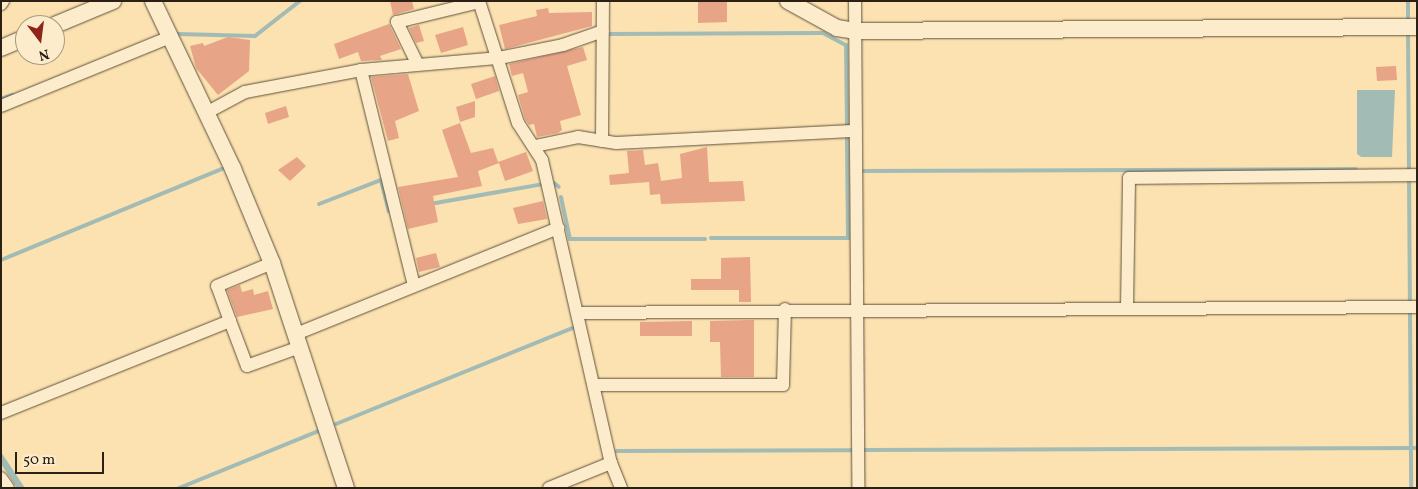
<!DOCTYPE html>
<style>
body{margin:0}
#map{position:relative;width:1418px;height:489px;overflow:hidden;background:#fbe2b0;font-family:Vollkorn,serif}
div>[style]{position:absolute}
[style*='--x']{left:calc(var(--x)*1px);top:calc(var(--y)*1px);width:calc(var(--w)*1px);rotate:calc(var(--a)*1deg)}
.water>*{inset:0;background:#a2bcb5}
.stream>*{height:4px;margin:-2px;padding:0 2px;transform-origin:2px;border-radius:2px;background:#a2bcb5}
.building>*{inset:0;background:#e7a487}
.roads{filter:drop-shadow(0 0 1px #60503c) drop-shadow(0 0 1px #60503c)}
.minor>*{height:12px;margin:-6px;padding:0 6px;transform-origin:6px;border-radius:6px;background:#fceccc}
.tertiary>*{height:16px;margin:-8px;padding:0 8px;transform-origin:8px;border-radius:8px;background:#fceccc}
span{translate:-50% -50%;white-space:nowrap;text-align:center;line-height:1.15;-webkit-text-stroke:4px #fceccc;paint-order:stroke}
.frame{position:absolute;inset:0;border:2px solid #2c2015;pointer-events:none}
.north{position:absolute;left:15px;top:15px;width:50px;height:50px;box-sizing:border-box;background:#fceccc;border:1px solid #a99a83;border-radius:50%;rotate:165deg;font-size:14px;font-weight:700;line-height:20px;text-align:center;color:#2c2015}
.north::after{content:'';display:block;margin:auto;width:18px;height:22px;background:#8f2418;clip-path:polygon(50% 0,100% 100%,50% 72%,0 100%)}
.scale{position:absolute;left:15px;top:452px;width:89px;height:22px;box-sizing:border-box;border:2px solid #2c2015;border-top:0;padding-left:6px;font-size:15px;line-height:18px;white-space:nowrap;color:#2c2015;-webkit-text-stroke:4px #fceccc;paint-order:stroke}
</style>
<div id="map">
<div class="water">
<div style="clip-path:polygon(1357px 90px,1395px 90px,1392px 157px,1361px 157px,1357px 154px)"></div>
<div style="clip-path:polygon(1px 452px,25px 488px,17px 488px,1px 464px)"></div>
</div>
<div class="stream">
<div style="--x:1408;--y:1;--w:22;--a:90"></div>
<div style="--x:1408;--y:30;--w:458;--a:89.6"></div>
<div style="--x:178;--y:34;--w:77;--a:1.5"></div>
<div style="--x:255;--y:36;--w:57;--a:-37.9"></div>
<div style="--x:610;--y:34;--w:213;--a:-0.3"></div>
<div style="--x:823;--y:33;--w:26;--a:28"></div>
<div style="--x:846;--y:45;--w:80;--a:89.3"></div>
<div style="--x:1;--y:99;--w:12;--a:-20"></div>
<div style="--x:861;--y:171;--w:495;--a:-0.2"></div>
<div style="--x:554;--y:183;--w:6;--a:39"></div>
<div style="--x:561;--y:197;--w:43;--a:77.9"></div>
<div style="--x:570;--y:239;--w:135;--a:0"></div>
<div style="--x:319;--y:204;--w:66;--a:-21.2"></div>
<div style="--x:381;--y:180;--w:32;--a:76"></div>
<div style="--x:389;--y:211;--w:4;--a:0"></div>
<div style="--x:430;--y:204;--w:116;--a:-10"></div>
<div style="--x:711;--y:238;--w:137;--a:0"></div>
<div style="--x:848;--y:238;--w:101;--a:-90.6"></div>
<div style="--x:1;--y:260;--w:239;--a:-22.4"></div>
<div style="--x:336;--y:424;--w:255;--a:-22.1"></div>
<div style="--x:863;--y:450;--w:554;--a:-0.21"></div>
<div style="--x:617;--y:451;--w:236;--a:-0.2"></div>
<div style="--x:179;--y:488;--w:153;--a:-22.2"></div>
</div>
<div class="building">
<div style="clip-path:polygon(390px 1px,412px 1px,414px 9px,393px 15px)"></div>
<div style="clip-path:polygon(727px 1px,727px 22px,698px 23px,698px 2px)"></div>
<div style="clip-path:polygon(548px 8px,549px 13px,592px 12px,592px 26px,505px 49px,499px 25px,537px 16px,536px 10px)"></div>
<div style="clip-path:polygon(389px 24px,401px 49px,380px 56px,382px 60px,361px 61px,358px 52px,339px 59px,334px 44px)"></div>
<div style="clip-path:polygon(419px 25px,424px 41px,416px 43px,409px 28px)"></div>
<div style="clip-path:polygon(463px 27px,468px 45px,441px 53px,435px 35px)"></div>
<div style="clip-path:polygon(228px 37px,250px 40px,249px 71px,218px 95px,196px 68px,190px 46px,203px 43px,204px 46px)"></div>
<div style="clip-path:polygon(583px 47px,587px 60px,567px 66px,581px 115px,560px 121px,562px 130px,558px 133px,537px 137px,534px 124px,529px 125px,525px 119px,518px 95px,528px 92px,523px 73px,512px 76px,509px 64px)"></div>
<div style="clip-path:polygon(1396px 66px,1397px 80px,1377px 81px,1376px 67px)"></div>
<div style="clip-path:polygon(408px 74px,419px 111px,395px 121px,399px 138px,388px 141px,371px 77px)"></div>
<div style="clip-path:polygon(495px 76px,499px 91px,476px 99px,471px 84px)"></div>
<div style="clip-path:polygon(475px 101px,475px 117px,460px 122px,456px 107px)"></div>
<div style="clip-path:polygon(286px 106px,289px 117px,268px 124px,265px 113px)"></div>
<div style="clip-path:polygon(460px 123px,471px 153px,493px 148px,498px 162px,526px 152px,533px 171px,505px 181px,499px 163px,478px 171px,482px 186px,433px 196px,438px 222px,408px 229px,398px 187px,458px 177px,442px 130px)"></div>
<div style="clip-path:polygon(707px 147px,709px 182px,743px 181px,745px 201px,661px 204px,660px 194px,650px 195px,649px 182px,610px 185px,609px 175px,629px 173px,627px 151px,643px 150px,645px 165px,658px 163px,661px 181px,682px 178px,680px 154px)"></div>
<div style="clip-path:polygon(297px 157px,306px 166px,290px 181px,278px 170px)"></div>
<div style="clip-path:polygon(543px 201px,547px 219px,518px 224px,513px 208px)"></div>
<div style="clip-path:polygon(436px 253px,440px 267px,419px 272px,416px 258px)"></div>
<div style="clip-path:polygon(750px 257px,751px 302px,739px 302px,739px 290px,691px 290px,691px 279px,721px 279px,721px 258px)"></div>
<div style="clip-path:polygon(240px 285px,242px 292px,253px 289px,254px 295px,268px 291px,273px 309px,237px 317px,227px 290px)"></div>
<div style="clip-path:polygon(754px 320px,754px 377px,721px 377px,720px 342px,710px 342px,710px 321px)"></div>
<div style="clip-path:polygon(692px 321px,692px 336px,640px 336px,640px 322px)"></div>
</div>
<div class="roads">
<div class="minor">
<div style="--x:479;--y:1;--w:128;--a:72.3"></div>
<div style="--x:518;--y:123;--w:44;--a:57"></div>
<div style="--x:542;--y:160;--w:311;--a:77.2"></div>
<div style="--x:611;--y:463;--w:27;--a:68"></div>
<div style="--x:855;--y:1;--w:487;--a:89.6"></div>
<div style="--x:1;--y:4;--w:4;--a:-56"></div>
<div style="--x:417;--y:63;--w:46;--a:-116"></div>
<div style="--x:397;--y:22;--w:84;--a:-13.7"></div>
<div style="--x:361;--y:70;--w:222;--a:76.2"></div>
<div style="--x:1;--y:106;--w:183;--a:-22.2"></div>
<div style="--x:206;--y:113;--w:44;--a:-28.3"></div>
<div style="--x:245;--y:92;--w:118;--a:-10.7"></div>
<div style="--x:361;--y:70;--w:139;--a:-5"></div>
<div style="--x:499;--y:58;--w:65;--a:-11.5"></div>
<div style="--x:563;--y:45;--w:42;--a:-19.3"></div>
<div style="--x:602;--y:141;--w:140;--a:-89.6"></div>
<div style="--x:535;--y:146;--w:44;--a:-11.8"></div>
<div style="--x:578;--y:137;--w:39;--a:9"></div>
<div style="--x:617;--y:143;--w:239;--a:-2.9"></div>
<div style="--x:1127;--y:308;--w:130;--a:-89.1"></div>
<div style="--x:1129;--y:178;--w:288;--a:-0.6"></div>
<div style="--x:578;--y:313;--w:839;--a:-0.41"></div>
<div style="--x:230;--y:321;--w:48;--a:69.3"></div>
<div style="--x:247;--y:366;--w:56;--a:-19.7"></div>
<div style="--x:296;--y:334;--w:283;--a:-22"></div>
<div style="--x:594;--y:385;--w:189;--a:0"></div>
<div style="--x:783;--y:385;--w:76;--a:-88.5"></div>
<div style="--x:1;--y:413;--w:247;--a:-21.9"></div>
<div style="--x:230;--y:321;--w:37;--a:-110"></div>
<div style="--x:217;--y:286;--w:60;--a:-22.7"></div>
<div style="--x:1;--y:478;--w:12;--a:55"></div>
<div style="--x:549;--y:488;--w:67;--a:-22"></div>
</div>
<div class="tertiary">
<div style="--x:153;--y:1;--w:186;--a:64.5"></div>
<div style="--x:233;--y:169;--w:102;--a:67.5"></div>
<div style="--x:272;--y:263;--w:237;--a:71.8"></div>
<div style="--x:788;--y:1;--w:56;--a:28.9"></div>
<div style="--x:837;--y:28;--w:18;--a:9"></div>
<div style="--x:855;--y:31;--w:562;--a:-0.41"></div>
<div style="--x:55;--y:25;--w:63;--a:-22.5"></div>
<div style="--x:1;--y:48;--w:26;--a:-23"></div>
</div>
</div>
<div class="frame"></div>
<div class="north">N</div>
<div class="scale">50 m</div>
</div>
